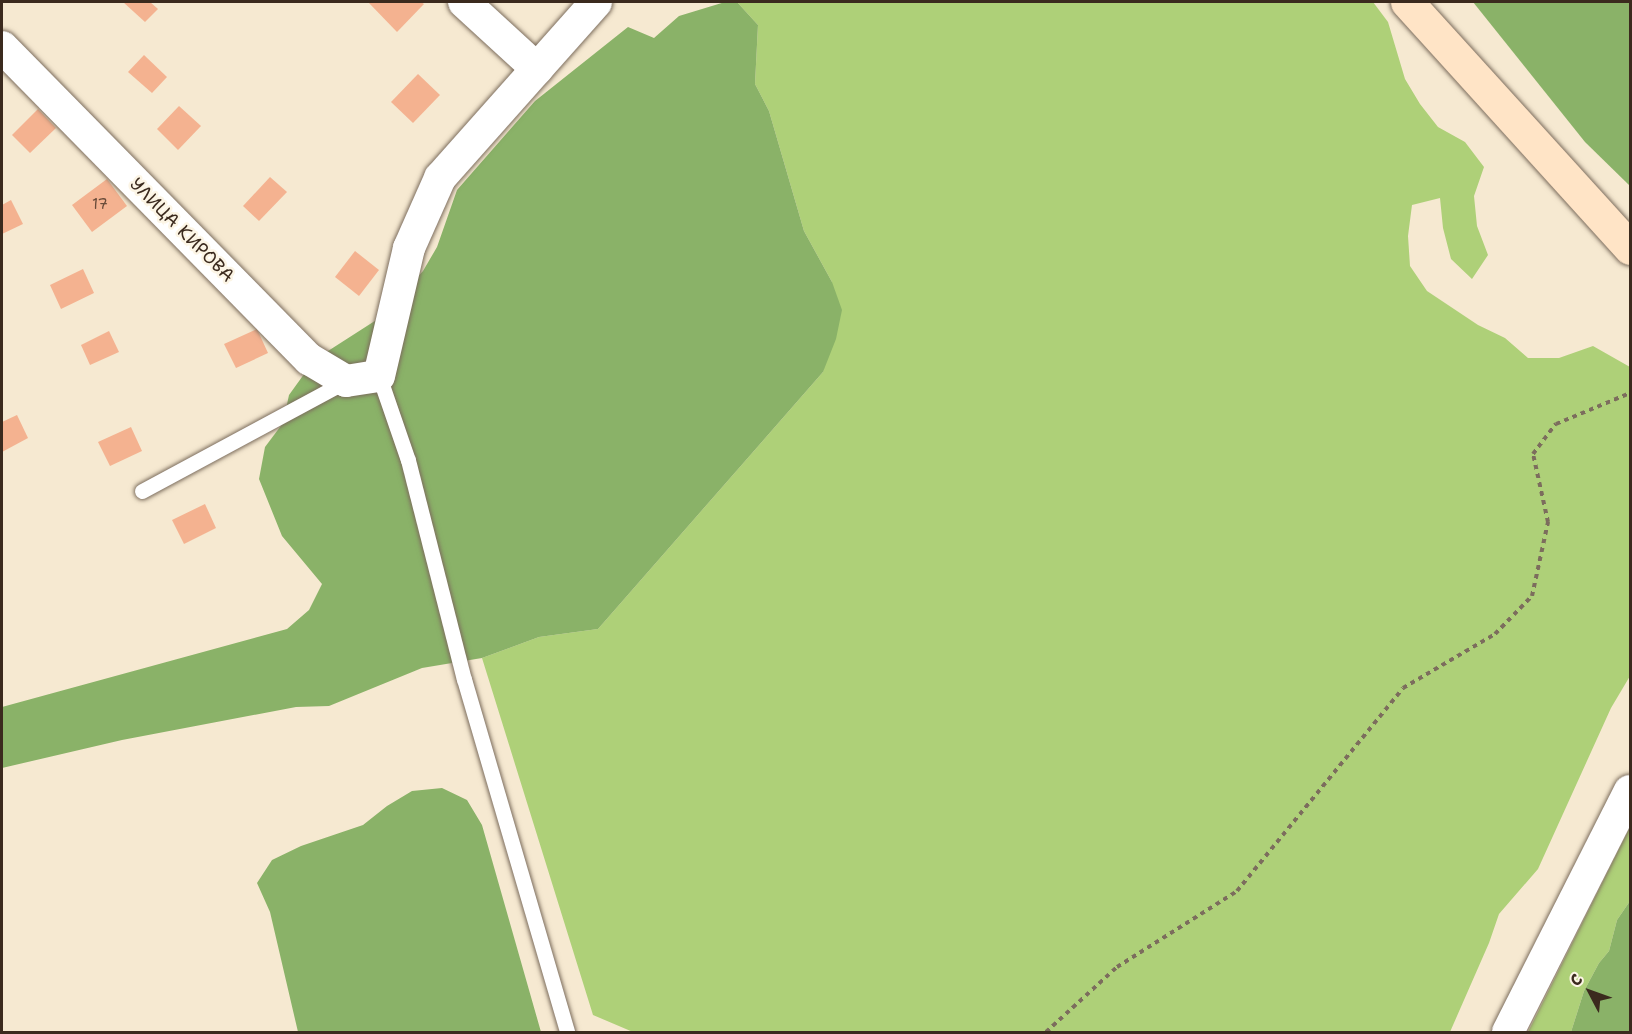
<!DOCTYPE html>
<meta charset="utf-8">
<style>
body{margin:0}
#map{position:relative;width:1632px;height:1034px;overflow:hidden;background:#f6e9d1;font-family:"Shantell Sans",sans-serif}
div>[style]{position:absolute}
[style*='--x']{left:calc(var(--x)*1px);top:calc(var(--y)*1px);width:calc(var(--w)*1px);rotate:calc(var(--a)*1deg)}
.green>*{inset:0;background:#aed078}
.forest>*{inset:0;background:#8ab268}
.building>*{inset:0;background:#f4b290}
.path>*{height:4px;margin-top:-2px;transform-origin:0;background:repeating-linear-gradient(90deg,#7c6d5d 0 4.5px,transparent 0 9px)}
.roads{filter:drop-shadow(0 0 2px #7c6d5d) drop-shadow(0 0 2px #7c6d5d)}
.lane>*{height:15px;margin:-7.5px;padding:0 7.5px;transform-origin:7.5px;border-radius:7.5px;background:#fff}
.street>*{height:32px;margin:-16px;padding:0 16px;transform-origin:16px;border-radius:16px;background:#fff}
.secondary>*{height:33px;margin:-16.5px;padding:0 16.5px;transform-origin:16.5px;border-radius:16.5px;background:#ffe4c6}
span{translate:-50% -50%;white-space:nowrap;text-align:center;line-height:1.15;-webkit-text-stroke:5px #fcf5e5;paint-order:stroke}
.number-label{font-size:15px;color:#694c3a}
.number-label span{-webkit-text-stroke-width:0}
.street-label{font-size:18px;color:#3b2a1e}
.frame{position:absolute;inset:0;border:3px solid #3b2a1e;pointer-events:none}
.north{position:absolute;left:1560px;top:962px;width:60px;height:60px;-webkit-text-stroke:4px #fcf5e5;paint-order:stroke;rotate:311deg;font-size:16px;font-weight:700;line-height:24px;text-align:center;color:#3b2a1e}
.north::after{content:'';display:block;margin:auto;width:21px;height:27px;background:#3b2a1e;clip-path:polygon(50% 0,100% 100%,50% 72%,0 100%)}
</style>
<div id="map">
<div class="green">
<div style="clip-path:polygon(737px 2px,1373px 2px,1388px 22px,1405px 79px,1420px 104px,1438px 127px,1465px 142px,1484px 167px,1474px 196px,1477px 226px,1488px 255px,1472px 279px,1451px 259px,1443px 228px,1440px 198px,1412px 205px,1408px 236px,1410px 266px,1427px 291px,1478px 325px,1505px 338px,1528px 358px,1559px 358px,1593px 346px,1630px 367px,1630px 676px,1611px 708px,1538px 869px,1499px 914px,1489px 943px,1450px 1032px,633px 1032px,593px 1015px,482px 658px,539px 637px,598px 629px,823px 372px,832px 282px,804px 231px,769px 111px,755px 84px,758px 25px)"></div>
<div style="clip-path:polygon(1630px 827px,1630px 901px,1617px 920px,1609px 951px,1599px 963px,1584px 991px,1571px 1032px,1528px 1032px)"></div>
</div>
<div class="forest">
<div style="clip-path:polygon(725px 2px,737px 2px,758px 25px,755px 84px,769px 111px,804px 231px,832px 282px,842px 310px,836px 339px,823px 372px,598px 629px,539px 637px,482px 658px,422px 668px,329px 706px,296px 707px,122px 740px,2px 768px,2px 707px,287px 629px,309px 610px,322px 584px,282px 536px,259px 479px,265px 447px,283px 423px,289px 395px,307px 370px,328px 351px,381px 317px,423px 271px,437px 247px,457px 190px,535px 101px,628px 27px,654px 38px,679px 16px)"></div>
<div style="clip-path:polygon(1473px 2px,1630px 2px,1630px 186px,1585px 142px)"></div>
<div style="clip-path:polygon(442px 788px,467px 800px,482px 825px,541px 1032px,298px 1032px,270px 912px,257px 883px,272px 860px,301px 846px,363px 825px,387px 806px,412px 791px)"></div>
<div style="clip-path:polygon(1630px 901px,1629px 1032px,1571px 1032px,1584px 991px,1599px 963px,1609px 951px,1617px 920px)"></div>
</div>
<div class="building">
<div style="clip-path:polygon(123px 2px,150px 2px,158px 9px,145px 22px)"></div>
<div style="clip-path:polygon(368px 2px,421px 2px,424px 4px,397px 32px)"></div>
<div style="clip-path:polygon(144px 55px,167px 77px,152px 93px,128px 72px)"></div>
<div style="clip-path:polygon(418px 74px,440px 95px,413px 123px,391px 102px)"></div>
<div style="clip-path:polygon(179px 106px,201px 126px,178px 150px,157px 129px)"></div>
<div style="clip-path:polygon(38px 109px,56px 128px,30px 153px,12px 135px)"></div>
<div style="clip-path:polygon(270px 177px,287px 192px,259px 221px,243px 206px)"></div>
<div style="clip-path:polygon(107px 179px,127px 206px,92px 232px,72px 205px)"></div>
<div style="clip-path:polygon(11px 200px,23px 224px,2px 234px,2px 205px)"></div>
<div style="clip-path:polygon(355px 251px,379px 270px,359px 296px,335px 277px)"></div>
<div style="clip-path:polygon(83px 269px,94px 293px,61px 309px,50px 285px)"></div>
<div style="clip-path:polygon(257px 329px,268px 353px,236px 368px,224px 344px)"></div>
<div style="clip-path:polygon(109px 331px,119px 352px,90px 365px,81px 345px)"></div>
<div style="clip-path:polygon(17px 415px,28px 438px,2px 452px,2px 422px)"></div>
<div style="clip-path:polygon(131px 427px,142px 451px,110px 466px,98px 442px)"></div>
<div style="clip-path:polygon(205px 504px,216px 528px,184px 544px,172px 520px)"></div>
</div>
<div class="path">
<div style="--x:1046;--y:1032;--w:96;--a:-42.5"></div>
<div style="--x:1117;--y:967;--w:142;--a:-32.3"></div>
<div style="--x:1237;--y:891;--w:262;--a:-50.7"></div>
<div style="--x:1403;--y:688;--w:107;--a:-30.4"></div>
<div style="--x:1495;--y:634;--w:53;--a:-45.8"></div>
<div style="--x:1532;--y:596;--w:76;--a:-77.8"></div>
<div style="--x:1548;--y:522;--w:70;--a:-102.4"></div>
<div style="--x:1533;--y:454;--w:38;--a:-53"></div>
<div style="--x:1556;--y:424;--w:80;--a:-22.7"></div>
</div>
<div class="roads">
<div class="lane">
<div style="--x:379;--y:376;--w:89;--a:71"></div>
<div style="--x:408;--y:460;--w:226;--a:75.7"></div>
<div style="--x:464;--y:679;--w:368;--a:73.7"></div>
<div style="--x:142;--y:491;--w:232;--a:-28.3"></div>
</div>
<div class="street">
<div style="--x:464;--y:2;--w:99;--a:42.5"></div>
<div style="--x:2;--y:47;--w:438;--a:45.5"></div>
<div style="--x:309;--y:359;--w:43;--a:30.7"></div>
<div style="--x:346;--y:381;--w:33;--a:-9"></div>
<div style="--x:379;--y:376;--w:131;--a:-76.8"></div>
<div style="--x:409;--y:248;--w:77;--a:-66.1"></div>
<div style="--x:440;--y:178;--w:235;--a:-48.4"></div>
<div style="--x:1508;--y:1032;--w:270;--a:-63.2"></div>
</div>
<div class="secondary">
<div style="--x:1407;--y:2;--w:332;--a:47.8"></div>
</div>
</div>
<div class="number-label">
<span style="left:100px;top:205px">17</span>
</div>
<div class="street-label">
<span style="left:182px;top:230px;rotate:45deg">УЛИЦА КИРОВА</span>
</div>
<div class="frame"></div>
<div class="north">С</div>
</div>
